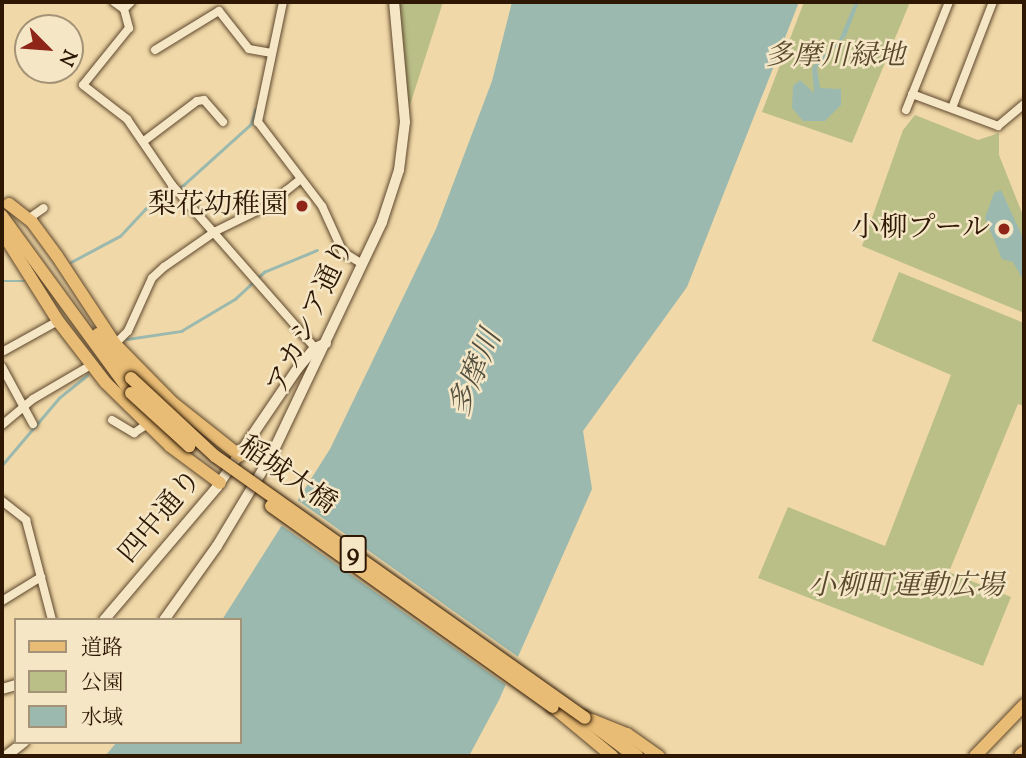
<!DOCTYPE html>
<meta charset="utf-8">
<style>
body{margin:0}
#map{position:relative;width:1026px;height:758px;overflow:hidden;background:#f0d8a8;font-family:"Sorts Mill Goudy","Noto Serif JP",serif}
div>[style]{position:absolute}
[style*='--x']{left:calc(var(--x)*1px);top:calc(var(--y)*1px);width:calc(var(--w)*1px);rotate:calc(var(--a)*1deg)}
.green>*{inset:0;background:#babf88}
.water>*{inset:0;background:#9bb9ae}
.pier>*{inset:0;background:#f0d8a8}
.stream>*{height:2.5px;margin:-1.25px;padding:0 1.25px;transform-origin:1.25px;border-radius:1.25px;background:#9bb9ae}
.roads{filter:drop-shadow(0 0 2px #5e472c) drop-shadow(0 0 2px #5e472c)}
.street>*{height:8px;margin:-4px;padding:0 4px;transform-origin:4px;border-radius:4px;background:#f5e6c6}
.secondary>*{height:10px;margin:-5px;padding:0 5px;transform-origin:5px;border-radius:5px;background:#f5e6c6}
.primary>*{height:12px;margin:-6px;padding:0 6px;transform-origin:6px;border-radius:6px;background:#e8bc74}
.highway>*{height:14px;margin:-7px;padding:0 7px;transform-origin:7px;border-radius:7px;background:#e8bc74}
.bridges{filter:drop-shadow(0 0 2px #2e1703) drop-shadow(0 0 2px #2e1703)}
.primary-bridge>*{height:12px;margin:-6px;padding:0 6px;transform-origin:6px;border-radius:6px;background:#e8bc74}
.dots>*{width:19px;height:19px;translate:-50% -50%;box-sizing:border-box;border:4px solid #f5e6c6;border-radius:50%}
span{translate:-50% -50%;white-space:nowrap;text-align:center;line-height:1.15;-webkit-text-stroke:5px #f5e6c6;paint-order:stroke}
.shield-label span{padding:2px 5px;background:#f5e6c6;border:2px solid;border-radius:5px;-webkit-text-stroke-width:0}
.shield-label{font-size:26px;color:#2e1703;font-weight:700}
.park-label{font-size:28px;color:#58492b;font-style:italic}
.poi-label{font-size:28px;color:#2e1703}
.right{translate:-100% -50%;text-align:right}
.street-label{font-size:28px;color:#2e1703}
.water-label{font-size:30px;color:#54503f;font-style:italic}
.frame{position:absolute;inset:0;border:4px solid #2e1703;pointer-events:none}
.legend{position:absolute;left:14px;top:618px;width:228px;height:126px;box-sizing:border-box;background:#f5e6c6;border:2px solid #a59378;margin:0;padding:9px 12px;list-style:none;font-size:21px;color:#2e1703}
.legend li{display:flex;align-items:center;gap:14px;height:35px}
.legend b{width:35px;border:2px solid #a59378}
.north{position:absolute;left:14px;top:14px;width:70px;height:70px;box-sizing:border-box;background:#f5e6c6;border:2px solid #a59378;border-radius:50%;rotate:115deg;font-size:19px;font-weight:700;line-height:28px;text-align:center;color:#2e1703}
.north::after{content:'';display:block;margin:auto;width:24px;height:32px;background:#8f2418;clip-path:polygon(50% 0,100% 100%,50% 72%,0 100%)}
</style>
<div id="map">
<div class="green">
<div style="clip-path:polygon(398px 2px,443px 2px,409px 108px)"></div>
<div style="clip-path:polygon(804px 2px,910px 2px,852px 143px,762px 112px)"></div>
<div style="clip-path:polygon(915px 115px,978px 140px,999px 133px,999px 155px,1024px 218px,1024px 313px,862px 246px,903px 130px)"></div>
<div style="clip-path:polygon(899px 272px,1024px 323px,1024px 406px,1018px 404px,949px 572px,1011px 597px,983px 666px,758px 578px,788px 507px,885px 546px,951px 375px,872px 341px)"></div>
</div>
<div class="water">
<div style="clip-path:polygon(512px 2px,799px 2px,687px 287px,583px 431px,592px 489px,499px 700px,469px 756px,105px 756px,117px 742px,240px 742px,240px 620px,222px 620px,330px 449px,436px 229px,492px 81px)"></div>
<div style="clip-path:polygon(855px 2px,859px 2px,846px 36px,817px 68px,820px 88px,841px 89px,841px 105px,825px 121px,803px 121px,792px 108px,793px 86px,800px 80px,814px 93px,812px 67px,839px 40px)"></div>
<div style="clip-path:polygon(1001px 190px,1024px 240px,1022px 278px,1013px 262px,1002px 259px,985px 218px,994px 193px)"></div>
</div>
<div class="pier">
<div style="clip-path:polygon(293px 497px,521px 659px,509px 687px,278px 523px)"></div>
</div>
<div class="stream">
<div style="--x:179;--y:189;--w:97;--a:-42.1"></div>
<div style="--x:251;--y:124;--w:15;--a:-74"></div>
<div style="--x:71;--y:262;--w:55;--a:-28"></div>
<div style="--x:120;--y:236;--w:37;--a:-47"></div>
<div style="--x:145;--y:209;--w:33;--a:-29"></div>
<div style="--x:2;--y:281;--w:22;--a:0"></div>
<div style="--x:127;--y:339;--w:55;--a:-8.4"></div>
<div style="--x:181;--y:331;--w:63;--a:-30.7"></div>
<div style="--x:235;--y:299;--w:40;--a:-43"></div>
<div style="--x:264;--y:272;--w:57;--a:-22.5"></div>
<div style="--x:2;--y:465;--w:88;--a:-49.6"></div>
<div style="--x:59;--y:398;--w:36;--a:-39"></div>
</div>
<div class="roads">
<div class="street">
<div style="--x:114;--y:2;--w:12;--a:35"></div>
<div style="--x:124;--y:9;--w:10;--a:-45"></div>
<div style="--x:283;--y:2;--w:123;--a:101.8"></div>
<div style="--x:258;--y:122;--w:106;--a:52.7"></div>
<div style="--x:322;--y:206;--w:51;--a:65.5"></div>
<div style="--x:343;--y:252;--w:22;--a:32"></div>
<div style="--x:124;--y:9;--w:20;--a:75"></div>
<div style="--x:129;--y:28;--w:73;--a:128.9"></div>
<div style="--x:83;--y:85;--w:56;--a:37.7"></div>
<div style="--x:127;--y:119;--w:80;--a:55.7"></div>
<div style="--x:172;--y:185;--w:217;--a:48.7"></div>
<div style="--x:155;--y:50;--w:75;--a:-31.4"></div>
<div style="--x:219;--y:11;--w:48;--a:51.7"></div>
<div style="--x:249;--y:49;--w:23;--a:10"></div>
<div style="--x:912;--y:94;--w:92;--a:20.4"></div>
<div style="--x:998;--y:126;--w:34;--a:-40"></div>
<div style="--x:952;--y:108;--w:114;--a:-68.9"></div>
<div style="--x:906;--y:110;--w:116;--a:-68.3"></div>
<div style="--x:144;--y:141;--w:66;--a:-37"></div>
<div style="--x:197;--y:101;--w:7;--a:-8"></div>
<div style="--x:204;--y:100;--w:29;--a:49"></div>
<div style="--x:28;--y:219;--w:19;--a:-35"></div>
<div style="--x:115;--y:344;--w:18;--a:-45"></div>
<div style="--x:128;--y:331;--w:58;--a:-65.6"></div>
<div style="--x:152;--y:278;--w:16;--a:-43"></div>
<div style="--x:164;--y:267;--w:63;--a:-34.7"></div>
<div style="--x:216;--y:231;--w:57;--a:-26.1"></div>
<div style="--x:267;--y:206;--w:43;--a:-38.5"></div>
<div style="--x:2;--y:352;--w:64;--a:-29"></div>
<div style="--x:2;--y:367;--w:65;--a:61.5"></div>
<div style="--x:112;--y:420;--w:26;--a:31"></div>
<div style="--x:134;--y:433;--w:14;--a:-34"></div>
<div style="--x:2;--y:425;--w:40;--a:-40"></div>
<div style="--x:33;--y:399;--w:67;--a:-30.4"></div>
<div style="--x:2;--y:501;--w:31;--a:38"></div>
<div style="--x:26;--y:520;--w:103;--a:75.4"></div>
<div style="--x:2;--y:601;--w:46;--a:-31.6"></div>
</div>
<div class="secondary">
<div style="--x:104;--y:620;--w:175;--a:-49.6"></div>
<div style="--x:217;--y:487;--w:144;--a:-55.8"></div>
<div style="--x:298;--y:368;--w:26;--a:-50"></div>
<div style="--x:315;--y:348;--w:12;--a:-24"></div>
<div style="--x:164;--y:620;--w:91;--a:-54.4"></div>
<div style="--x:217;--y:546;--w:105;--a:-59"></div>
<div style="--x:271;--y:456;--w:259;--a:-64.6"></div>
<div style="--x:382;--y:222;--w:55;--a:-71.9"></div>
<div style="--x:399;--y:170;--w:48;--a:-82.9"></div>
<div style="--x:405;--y:122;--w:121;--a:-95.2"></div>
<div style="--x:2;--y:689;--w:15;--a:-16"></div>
<div style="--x:6;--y:756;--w:23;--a:-38"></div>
</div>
<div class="primary">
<div style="--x:9;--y:204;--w:29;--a:38"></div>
<div style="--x:32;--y:222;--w:42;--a:53.7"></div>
<div style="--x:57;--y:256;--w:105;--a:56.6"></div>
<div style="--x:115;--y:344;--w:83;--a:45.5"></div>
<div style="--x:173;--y:403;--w:85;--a:38.3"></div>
<div style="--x:2;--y:216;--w:219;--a:53.9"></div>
<div style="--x:2;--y:232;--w:105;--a:57.8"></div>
<div style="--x:58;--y:321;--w:78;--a:52.3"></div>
<div style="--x:106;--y:383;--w:90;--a:44.5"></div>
<div style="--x:170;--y:446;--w:62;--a:36.5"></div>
<div style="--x:98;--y:334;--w:55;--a:53.1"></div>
<div style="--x:553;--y:707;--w:77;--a:39.7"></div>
<div style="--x:592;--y:720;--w:38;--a:22"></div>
<div style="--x:627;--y:734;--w:39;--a:35"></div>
<div style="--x:975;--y:756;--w:71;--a:-46.1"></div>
</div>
<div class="highway">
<div style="--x:585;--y:718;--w:64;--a:36.7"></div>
<div style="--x:1021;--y:756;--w:4;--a:-45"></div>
</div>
</div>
<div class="bridges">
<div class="primary-bridge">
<div style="--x:131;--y:378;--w:115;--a:42.9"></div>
<div style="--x:215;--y:456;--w:453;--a:35.3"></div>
<div style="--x:131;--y:393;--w:79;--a:42.4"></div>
<div style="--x:271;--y:506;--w:346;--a:35.5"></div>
</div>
</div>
<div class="dots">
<div style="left:302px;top:206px;background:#8f2418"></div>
<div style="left:1004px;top:229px;background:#8f2418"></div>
</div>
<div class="shield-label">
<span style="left:353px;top:554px">9</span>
</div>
<div class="park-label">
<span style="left:835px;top:57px">多摩川緑地</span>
<span style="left:906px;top:587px">小柳町運動広場</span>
</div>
<div class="poi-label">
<span class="right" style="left:288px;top:206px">梨花幼稚園</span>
<span class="right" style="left:990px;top:229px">小柳プール</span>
</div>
<div class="street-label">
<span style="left:312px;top:317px;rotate:-65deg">アカシア通り</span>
<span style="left:287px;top:476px;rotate:35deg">稲城大橋</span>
<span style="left:161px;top:517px;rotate:-50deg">四中通り</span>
</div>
<div class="water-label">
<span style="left:477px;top:374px;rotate:-67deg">多摩川</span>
</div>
<div class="frame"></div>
<ul class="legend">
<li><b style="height:9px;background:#e8bc74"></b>道路</li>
<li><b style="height:19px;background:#babf88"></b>公園</li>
<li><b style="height:19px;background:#9bb9ae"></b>水域</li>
</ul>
<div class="north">N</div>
</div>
